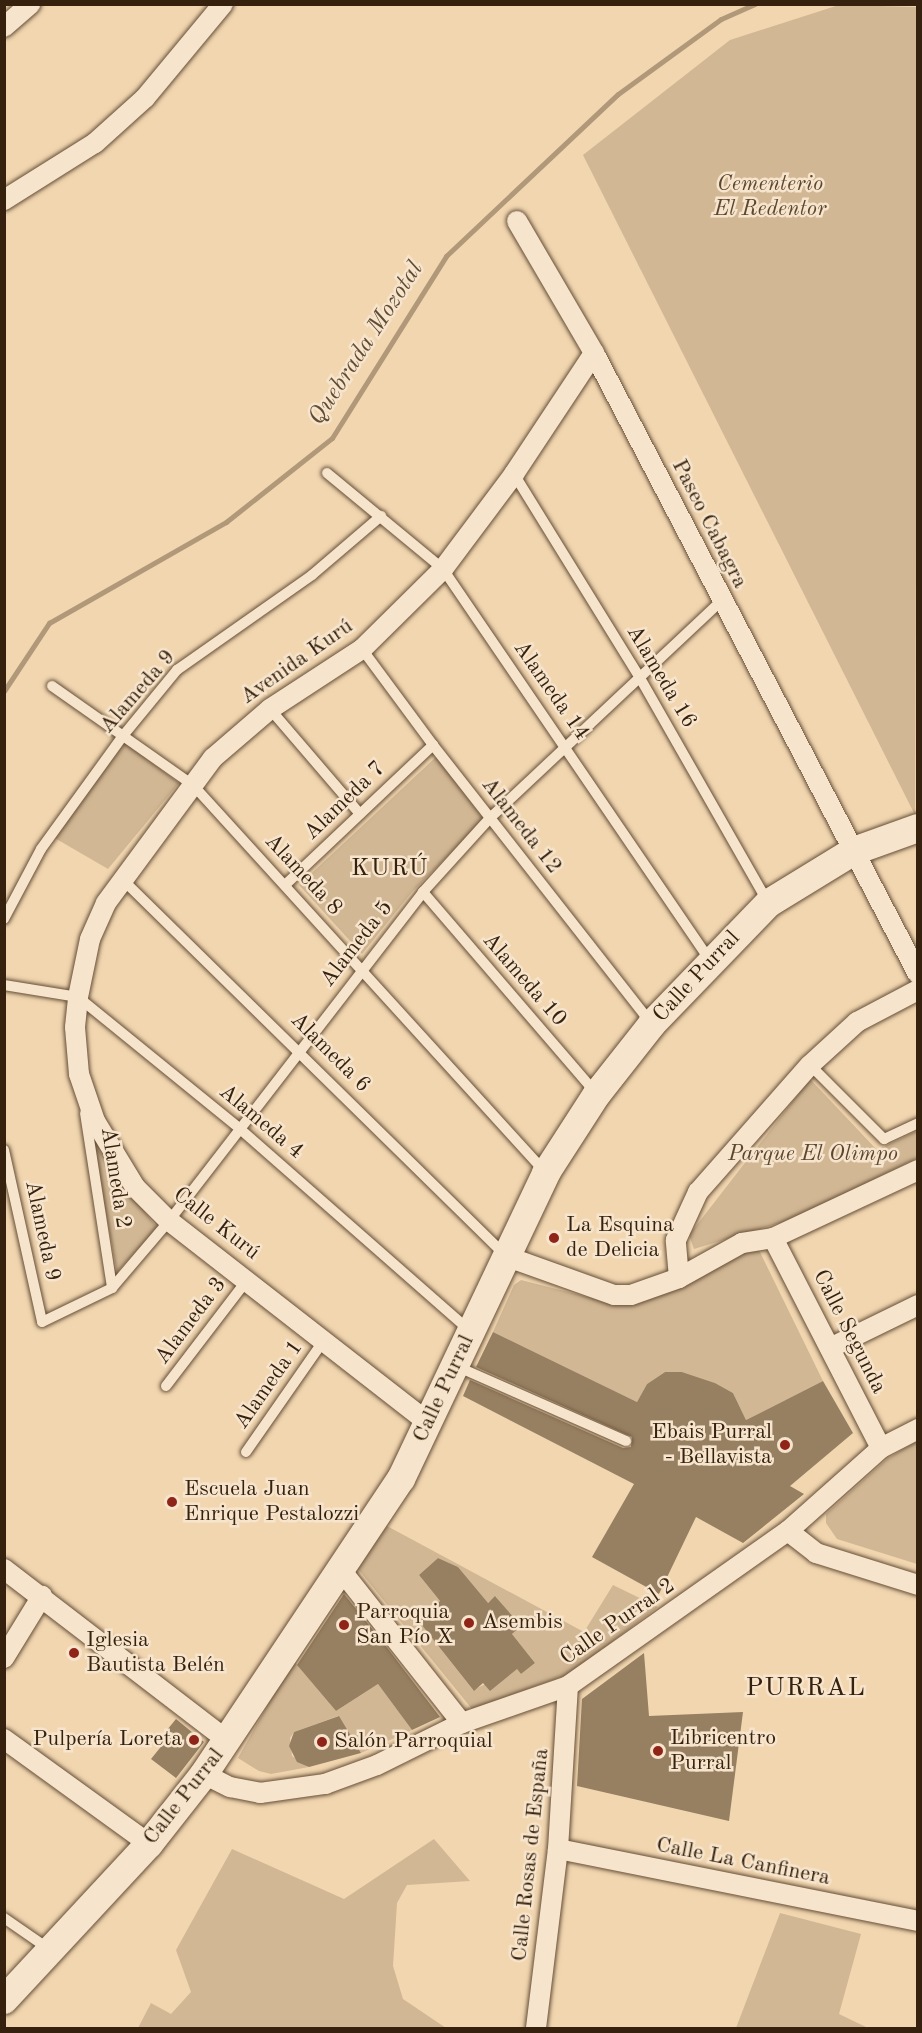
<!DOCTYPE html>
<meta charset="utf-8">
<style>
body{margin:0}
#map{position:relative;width:922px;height:2033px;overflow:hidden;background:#f1d6b0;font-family:"Old Standard TT",serif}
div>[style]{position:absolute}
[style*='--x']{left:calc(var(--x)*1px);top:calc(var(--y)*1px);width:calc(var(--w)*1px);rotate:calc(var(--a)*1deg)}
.green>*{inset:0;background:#d1b794}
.stream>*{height:5px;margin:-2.5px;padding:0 2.5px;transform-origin:2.5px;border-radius:2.5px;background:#b19879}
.building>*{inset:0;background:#977f62}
.roads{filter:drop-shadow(0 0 2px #654e36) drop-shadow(0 0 2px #654e36)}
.lane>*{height:10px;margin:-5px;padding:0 5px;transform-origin:5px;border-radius:5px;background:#f6e4cc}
.street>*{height:20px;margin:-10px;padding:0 10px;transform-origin:10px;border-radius:10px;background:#f6e4cc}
.secondary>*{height:28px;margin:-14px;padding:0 14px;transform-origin:14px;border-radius:14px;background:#f6e4cc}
.dots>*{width:16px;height:16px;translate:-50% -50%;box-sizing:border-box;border:3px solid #f6e4cc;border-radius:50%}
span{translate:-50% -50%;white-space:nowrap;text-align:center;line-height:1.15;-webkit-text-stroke:5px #f6e4cc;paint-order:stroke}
.park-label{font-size:22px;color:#5d4630;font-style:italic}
.street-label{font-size:22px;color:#36210e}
.poi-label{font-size:22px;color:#36210e}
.left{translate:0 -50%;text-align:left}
.right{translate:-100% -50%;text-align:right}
.water-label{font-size:24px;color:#614b33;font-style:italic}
.neighbourhood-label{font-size:24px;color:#36210e;letter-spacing:1.5px}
.quarter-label{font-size:26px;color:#36210e;letter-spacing:1.5px}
.frame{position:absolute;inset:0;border:6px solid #36210e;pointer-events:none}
</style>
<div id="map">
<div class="green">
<div style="clip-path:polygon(839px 5px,918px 7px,915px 815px,583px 155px,730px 40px)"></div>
<div style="clip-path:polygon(125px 743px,179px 783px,108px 869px,53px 837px)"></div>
<div style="clip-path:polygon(436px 757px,484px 819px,412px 892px,362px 954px,299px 885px)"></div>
<div style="clip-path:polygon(810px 1079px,877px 1150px,917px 1131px,917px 1158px,796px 1218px,694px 1249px,689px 1235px)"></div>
<div style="clip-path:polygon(93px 1143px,157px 1228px,117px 1272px)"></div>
<div style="clip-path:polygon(757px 1246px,823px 1381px,746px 1420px,733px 1393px,715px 1383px,682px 1372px,665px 1372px,647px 1384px,637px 1402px,493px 1332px,514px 1285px,521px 1280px,619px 1305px,638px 1303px)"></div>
<div style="clip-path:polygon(917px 1441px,917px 1564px,837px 1539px,826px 1523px,826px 1514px,887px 1459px)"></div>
<div style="clip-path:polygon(evenodd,387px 1526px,584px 1632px,613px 1585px,658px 1607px,569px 1674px,472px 1709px,358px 1569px,387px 1526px,438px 1558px,458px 1567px,487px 1603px,496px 1597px,520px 1626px,512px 1634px,535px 1663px,521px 1674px,517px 1669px,473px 1690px,417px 1619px,440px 1601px,419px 1575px,438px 1558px)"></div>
<div style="clip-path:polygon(293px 1660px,336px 1711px,378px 1684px,412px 1730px,361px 1753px,338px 1716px,294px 1732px,290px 1738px,292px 1756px,309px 1767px,271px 1774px,259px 1771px,238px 1758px)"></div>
<div style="clip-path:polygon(434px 1839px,470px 1881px,407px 1885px,397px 1903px,393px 1966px,403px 1999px,446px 2028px,138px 2028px,151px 2003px,171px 2014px,191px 1992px,176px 1950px,232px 1849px,344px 1899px)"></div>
<div style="clip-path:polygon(780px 1913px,861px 1934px,839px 2014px,868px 2028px,736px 2028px)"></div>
</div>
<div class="stream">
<div style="--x:4;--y:691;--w:82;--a:-56.5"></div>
<div style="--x:49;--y:623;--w:204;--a:-29.7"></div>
<div style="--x:226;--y:522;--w:135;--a:-38.4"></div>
<div style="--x:332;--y:438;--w:215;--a:-57.9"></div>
<div style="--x:446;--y:256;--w:236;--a:-43.3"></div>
<div style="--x:618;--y:94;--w:127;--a:-36.1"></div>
<div style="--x:721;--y:19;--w:37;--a:-24"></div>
</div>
<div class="building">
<div style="clip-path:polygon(493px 1332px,637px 1402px,647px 1384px,665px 1372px,682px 1372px,715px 1383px,733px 1393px,746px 1420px,823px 1381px,853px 1433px,790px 1486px,804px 1494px,743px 1543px,696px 1517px,659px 1594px,592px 1557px,634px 1484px,463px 1396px,470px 1380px,623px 1448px,631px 1447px,632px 1437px,476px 1367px)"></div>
<div style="clip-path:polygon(438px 1558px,458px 1567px,488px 1603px,495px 1596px,521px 1626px,512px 1634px,535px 1663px,521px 1674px,517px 1669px,490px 1691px,483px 1683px,474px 1691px,417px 1619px,440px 1601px,419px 1575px)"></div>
<div style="clip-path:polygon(344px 1594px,385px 1645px,440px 1717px,412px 1730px,378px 1684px,336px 1711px,297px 1665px)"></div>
<div style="clip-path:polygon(644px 1653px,649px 1716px,743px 1712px,729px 1821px,577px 1786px,582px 1699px)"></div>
<div style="clip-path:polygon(339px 1716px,361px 1753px,309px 1767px,297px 1762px,289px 1746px,294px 1732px)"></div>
<div style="clip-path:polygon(176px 1719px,204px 1742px,176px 1778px,151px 1759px,172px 1733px,167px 1730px)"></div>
</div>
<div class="roads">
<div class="lane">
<div style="--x:327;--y:473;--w:151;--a:39.6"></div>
<div style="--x:443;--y:569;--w:473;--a:55.7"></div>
<div style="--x:514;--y:474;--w:240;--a:58.3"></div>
<div style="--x:640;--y:678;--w:258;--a:60.3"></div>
<div style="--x:362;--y:649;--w:119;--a:53.5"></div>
<div style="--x:433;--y:745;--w:355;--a:51.9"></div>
<div style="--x:52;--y:686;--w:172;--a:35.1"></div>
<div style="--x:193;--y:785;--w:525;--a:47.7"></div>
<div style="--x:270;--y:709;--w:138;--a:49.4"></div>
<div style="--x:122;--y:879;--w:537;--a:44.47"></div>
<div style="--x:285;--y:885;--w:204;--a:-43.4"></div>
<div style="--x:423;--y:892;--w:267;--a:49.3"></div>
<div style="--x:4;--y:919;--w:79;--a:-62.1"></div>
<div style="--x:41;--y:849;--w:138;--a:-54.1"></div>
<div style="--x:122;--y:737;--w:87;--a:-50.6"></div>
<div style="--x:177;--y:670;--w:165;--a:-35.1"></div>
<div style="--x:312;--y:575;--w:91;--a:-40.5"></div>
<div style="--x:4;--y:985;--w:75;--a:9.2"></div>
<div style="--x:78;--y:997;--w:208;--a:39.1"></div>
<div style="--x:239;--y:1128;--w:308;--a:41.3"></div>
<div style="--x:810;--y:1065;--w:105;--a:45"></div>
<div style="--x:884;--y:1139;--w:38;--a:-25"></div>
<div style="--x:85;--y:1113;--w:177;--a:81.2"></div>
<div style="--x:4;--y:1150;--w:176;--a:77.5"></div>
<div style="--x:42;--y:1322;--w:78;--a:-25.9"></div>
<div style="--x:112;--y:1288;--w:88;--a:-49.6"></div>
<div style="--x:169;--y:1221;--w:416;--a:-52.3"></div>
<div style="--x:423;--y:892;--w:100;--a:-47.8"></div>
<div style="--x:490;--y:818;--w:317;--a:-43.2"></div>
<div style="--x:456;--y:1366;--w:186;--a:23.8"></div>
<div style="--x:166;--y:1386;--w:133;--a:-52.6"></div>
<div style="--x:246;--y:1452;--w:136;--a:-55.1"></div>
<div style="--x:4;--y:1918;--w:55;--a:34.6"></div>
</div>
<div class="street">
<div style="--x:4;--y:27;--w:35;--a:-41"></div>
<div style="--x:4;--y:200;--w:107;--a:-32.1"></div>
<div style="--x:95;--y:143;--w:67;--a:-42"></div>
<div style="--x:145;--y:98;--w:122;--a:-50.3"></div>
<div style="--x:517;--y:221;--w:153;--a:59.7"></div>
<div style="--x:594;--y:353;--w:700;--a:62.45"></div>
<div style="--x:773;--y:1238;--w:236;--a:62.8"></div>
<div style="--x:508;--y:1257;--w:113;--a:19.7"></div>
<div style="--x:614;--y:1295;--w:17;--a:0"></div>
<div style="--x:631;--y:1295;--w:51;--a:-19.5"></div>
<div style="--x:679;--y:1278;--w:72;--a:-29.1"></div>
<div style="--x:742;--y:1243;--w:31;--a:-9"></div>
<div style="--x:773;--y:1238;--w:160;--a:-25.1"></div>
<div style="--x:679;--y:1278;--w:38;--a:-95"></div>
<div style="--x:676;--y:1240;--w:53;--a:-65.4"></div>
<div style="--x:698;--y:1192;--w:169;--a:-48.6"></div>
<div style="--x:810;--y:1065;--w:64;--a:-42.5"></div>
<div style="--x:857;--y:1022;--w:69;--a:-27.7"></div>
<div style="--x:830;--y:1348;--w:98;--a:-26"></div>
<div style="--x:430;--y:1424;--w:331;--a:-142.1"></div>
<div style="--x:169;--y:1221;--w:48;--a:-135"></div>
<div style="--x:135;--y:1187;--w:77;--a:-121.2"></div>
<div style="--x:95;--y:1121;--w:50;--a:-108.8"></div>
<div style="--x:79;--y:1074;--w:47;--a:-94.9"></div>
<div style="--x:75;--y:1027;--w:30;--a:-84"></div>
<div style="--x:78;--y:997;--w:59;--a:-78.3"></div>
<div style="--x:90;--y:939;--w:39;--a:-66"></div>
<div style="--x:106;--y:903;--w:180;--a:-53.6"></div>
<div style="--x:213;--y:758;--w:75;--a:-40.7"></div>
<div style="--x:270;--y:709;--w:110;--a:-33.1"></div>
<div style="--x:362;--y:649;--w:114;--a:-44.6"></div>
<div style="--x:443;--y:569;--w:119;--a:-53.2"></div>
<div style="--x:514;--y:474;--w:145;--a:-56.5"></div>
<div style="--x:788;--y:1531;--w:36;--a:38"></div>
<div style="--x:816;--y:1553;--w:107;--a:17.4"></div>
<div style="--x:4;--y:1569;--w:281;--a:37.5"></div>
<div style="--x:341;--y:1570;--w:195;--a:51.7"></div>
<div style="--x:4;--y:1658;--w:73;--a:-58.5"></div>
<div style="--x:4;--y:1739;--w:179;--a:35.9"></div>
<div style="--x:204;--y:1774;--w:29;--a:27"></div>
<div style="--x:230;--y:1787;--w:31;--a:11"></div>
<div style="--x:260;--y:1793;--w:66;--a:-7.9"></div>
<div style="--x:325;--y:1784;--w:55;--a:-20.1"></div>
<div style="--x:377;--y:1765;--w:95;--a:-26.3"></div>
<div style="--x:462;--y:1723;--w:112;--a:-19.2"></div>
<div style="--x:568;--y:1686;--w:269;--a:-35.2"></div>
<div style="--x:788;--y:1531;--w:125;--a:-41.7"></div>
<div style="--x:881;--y:1448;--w:42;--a:-27.2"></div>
<div style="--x:558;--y:1849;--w:367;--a:11.3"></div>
<div style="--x:536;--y:2028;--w:180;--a:-83"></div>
<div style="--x:558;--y:1849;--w:163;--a:-86.5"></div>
</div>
<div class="secondary">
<div style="--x:4;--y:2000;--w:213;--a:-47.1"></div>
<div style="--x:149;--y:1844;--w:89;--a:-51.8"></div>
<div style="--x:204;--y:1774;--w:355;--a:-56.3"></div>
<div style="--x:401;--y:1479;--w:339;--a:-64.6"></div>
<div style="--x:546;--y:1173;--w:94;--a:-57.2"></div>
<div style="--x:597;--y:1094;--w:89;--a:-51.8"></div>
<div style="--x:652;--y:1024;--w:168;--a:-46"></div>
<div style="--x:769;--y:903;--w:100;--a:-31.5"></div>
<div style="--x:854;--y:851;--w:68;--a:-19.8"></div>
</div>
</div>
<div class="dots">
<div style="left:554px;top:1238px;background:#8f2418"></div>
<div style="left:785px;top:1445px;background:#8f2418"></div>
<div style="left:172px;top:1502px;background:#8f2418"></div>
<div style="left:469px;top:1623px;background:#8f2418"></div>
<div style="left:344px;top:1625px;background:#8f2418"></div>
<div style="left:74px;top:1653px;background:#8f2418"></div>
<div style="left:194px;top:1740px;background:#8f2418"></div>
<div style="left:322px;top:1742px;background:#8f2418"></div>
<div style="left:658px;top:1751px;background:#8f2418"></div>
</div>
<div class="park-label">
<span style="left:770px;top:197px">Cementerio<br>El Redentor</span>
<span style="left:813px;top:1155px">Parque El Olimpo</span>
</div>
<div class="street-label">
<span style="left:709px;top:524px;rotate:63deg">Paseo Cabagra</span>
<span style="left:297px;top:662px;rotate:-35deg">Avenida Kurú</span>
<span style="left:661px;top:677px;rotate:59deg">Alameda 16</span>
<span style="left:551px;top:691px;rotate:55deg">Alameda 14</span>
<span style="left:138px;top:692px;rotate:-49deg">Alameda 9</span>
<span style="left:345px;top:801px;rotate:-44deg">Alameda 7</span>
<span style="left:521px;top:826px;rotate:52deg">Alameda 12</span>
<span style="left:303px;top:875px;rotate:47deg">Alameda 8</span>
<span style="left:357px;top:944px;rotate:-52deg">Alameda 5</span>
<span style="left:697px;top:977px;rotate:-47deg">Calle Purral</span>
<span style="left:524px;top:980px;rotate:49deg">Alameda 10</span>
<span style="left:330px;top:1053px;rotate:45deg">Alameda 6</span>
<span style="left:261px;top:1122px;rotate:40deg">Alameda 4</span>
<span style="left:115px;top:1178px;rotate:81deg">Alameda 2</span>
<span style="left:216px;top:1224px;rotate:38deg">Calle Kurú</span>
<span style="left:42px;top:1231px;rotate:78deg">Alameda 9</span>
<span style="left:191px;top:1321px;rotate:-53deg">Alameda 3</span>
<span style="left:849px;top:1332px;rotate:63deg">Calle Segunda</span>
<span style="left:269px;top:1385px;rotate:-55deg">Alameda 1</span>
<span style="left:444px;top:1389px;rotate:-65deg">Calle Purral</span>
<span style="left:618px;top:1622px;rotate:-35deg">Calle Purral 2</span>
<span style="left:184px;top:1797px;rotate:-52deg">Calle Purral</span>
<span style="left:531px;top:1855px;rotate:-84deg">Calle Rosas de España</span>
<span style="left:743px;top:1862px;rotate:11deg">Calle La Canfinera</span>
</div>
<div class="poi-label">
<span class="left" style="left:566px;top:1238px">La Esquina<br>de Delicia</span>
<span class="right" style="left:772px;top:1445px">Ebais Purral<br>- Bellavista</span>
<span class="left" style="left:184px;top:1502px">Escuela Juan<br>Enrique Pestalozzi</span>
<span class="left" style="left:356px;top:1625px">Parroquia<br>San Pío X</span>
<span class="left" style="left:482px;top:1623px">Asembis</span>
<span class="left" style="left:86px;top:1653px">Iglesia<br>Bautista Belén</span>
<span class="left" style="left:670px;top:1751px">Libricentro<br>Purral</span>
<span class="right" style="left:182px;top:1740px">Pulpería Loreta</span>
<span class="left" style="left:334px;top:1742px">Salón Parroquial</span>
</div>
<div class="water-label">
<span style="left:367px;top:344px;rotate:-57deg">Quebrada Mozotal</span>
</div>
<div class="neighbourhood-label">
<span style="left:390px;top:870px">KURÚ</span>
</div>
<div class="quarter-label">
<span style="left:806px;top:1689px">PURRAL</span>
</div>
<div class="frame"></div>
</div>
